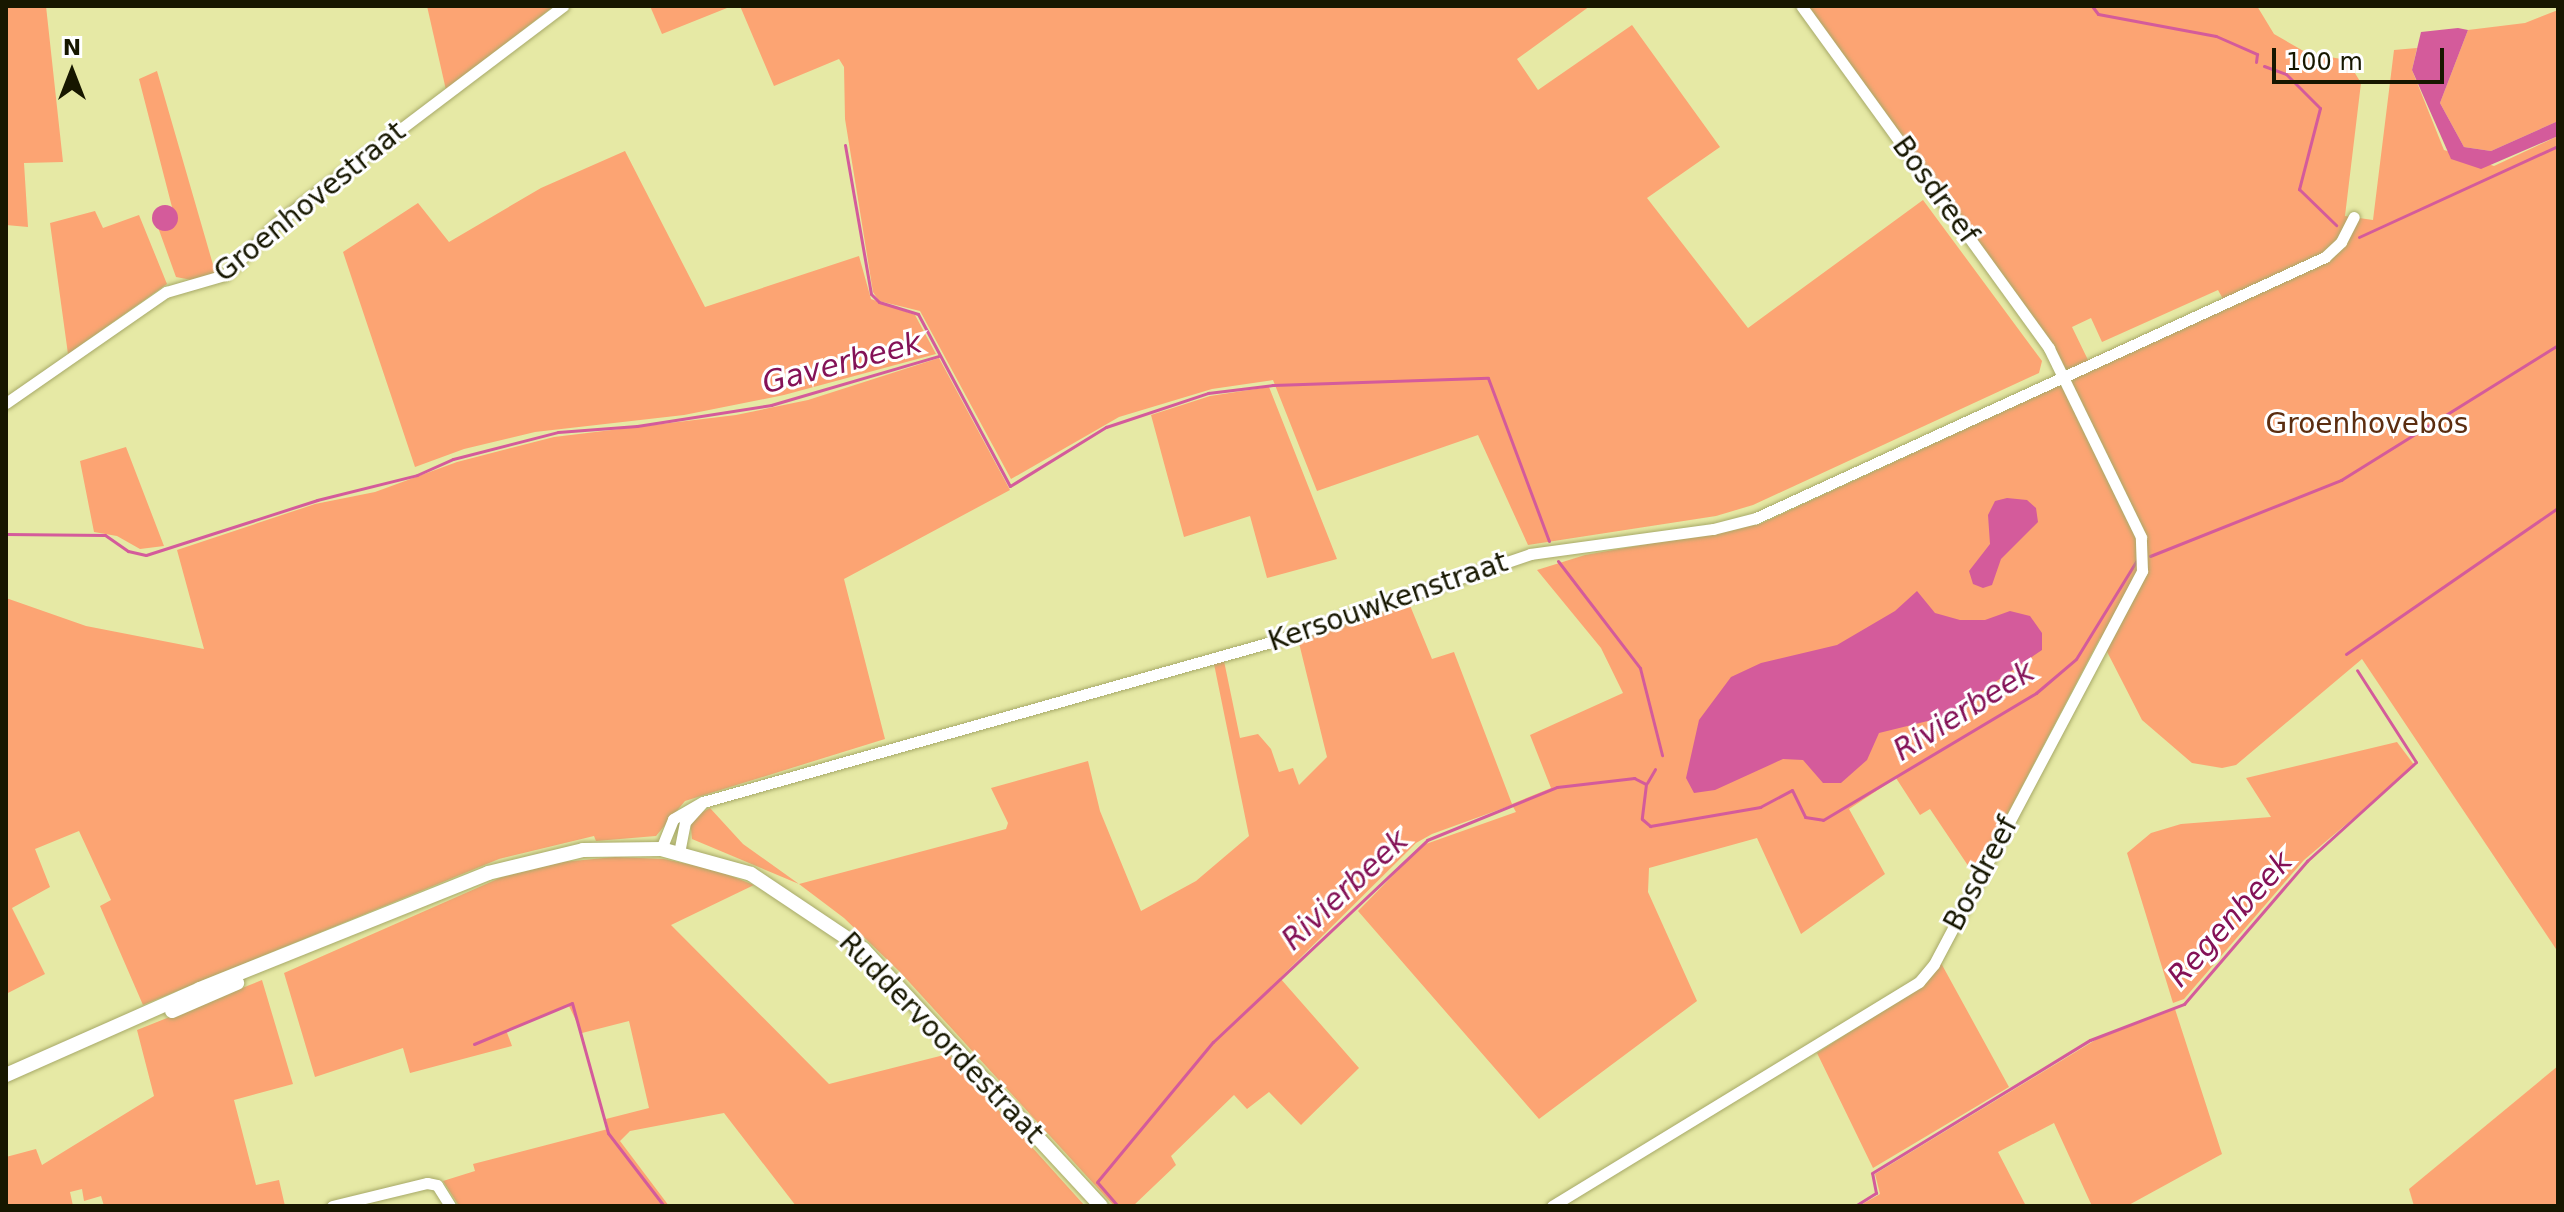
<!DOCTYPE html>
<style>
body{margin:0}
#map{position:relative;width:2564px;height:1212px;overflow:hidden;background:#e6e9a5;font-family:"DejaVu Sans",sans-serif}
div>[style]{position:absolute}
[style*='--x']{left:calc(var(--x)*1px);top:calc(var(--y)*1px);width:calc(var(--w)*1px);rotate:calc(var(--a)*1deg)}
.green>*{inset:0;background:#fca473}
.water>*{inset:0;background:#d45b9b}
.round{border-radius:50%}
.stream>*{height:3px;margin:-1.5px;padding:0 1.5px;transform-origin:1.5px;border-radius:1.5px;background:#d45b9b}
.roads{filter:drop-shadow(0 0 2px #a7a968) drop-shadow(0 0 2px #a7a968)}
.minor>*{height:11px;margin:-5.5px;padding:0 5.5px;transform-origin:5.5px;border-radius:5.5px;background:#fff}
.tertiary>*{height:14px;margin:-7px;padding:0 7px;transform-origin:7px;border-radius:7px;background:#fff}
span{translate:-50% -50%;white-space:nowrap;text-align:center;line-height:1.15;-webkit-text-stroke:6px #fff;paint-order:stroke}
.street-label{font-size:28px;color:#171700}
.park-label{font-size:28px;color:#5b2d10}
.water-label{font-size:30px;color:#841257;font-style:italic}
.frame{position:absolute;inset:0;border:8px solid #171700;pointer-events:none}
.north{position:absolute;left:32px;top:32px;width:80px;height:80px;-webkit-text-stroke:6px #fff;paint-order:stroke;rotate:0deg;font-size:22px;font-weight:700;line-height:32px;text-align:center;color:#171700}
.north::after{content:'';display:block;margin:auto;width:28px;height:36px;background:#171700;clip-path:polygon(50% 0,100% 100%,50% 72%,0 100%)}
.scale{position:absolute;left:2272px;top:48px;width:172px;height:36px;box-sizing:border-box;border:4px solid #171700;border-top:0;padding-left:10px;font-size:24px;line-height:28px;white-space:nowrap;color:#171700;-webkit-text-stroke:6px #fff;paint-order:stroke}
</style>
<div id="map">
<div class="green">
<div style="clip-path:polygon(6px 6px,46px 6px,63px 162px,24px 163px,28px 227px,6px 225px)"></div>
<div style="clip-path:polygon(427px 6px,554px 6px,446px 90px)"></div>
<div style="clip-path:polygon(650px 6px,732px 6px,662px 34px)"></div>
<div style="clip-path:polygon(740px 6px,1590px 6px,1517px 59px,1538px 90px,1632px 25px,1720px 147px,1647px 198px,1748px 328px,1923px 200px,2042px 361px,2039px 373px,1753px 505px,1716px 516px,1528px 545px,1478px 435px,1317px 491px,1273px 380px,1212px 389px,1119px 417px,1011px 479px,920px 311px,879px 301px,873px 292px,845px 119px,844px 67px,839px 59px,774px 86px)"></div>
<div style="clip-path:polygon(evenodd,1807px 6px,2257px 6px,2274px 34px,2307px 53px,2347px 60px,2361px 83px,2345px 216px,2373px 220px,2394px 50px,2417px 48px,2412px 70px,2444px 150px,2494px 166px,2558px 136px,2558px 952px,2362px 659px,2236px 765px,2222px 768px,2192px 763px,2142px 720px,2100px 638px,1975px 876px,1930px 809px,1920px 815px,1896px 778px,1849px 809px,1885px 874px,1801px 934px,1757px 838px,1649px 868px,1648px 892px,1697px 1001px,1539px 1119px,1358px 911px,1423px 845px,1516px 812px,1512px 805px,1432px 834px,1416px 843px,1280px 978px,1359px 1068px,1301px 1125px,1269px 1092px,1247px 1109px,1234px 1095px,1171px 1156px,1176px 1165px,1133px 1206px,1114px 1206px,900px 972px,844px 918px,799px 884px,692px 839px,690px 819px,710px 808px,743px 844px,799px 884px,1006px 829px,1008px 823px,991px 788px,1088px 761px,1100px 811px,1141px 911px,1196px 881px,1249px 836px,1214px 664px,1224px 661px,1240px 738px,1258px 734px,1271px 749px,1279px 772px,1293px 768px,1299px 785px,1327px 757px,1298px 639px,1409px 603px,1432px 659px,1454px 652px,1512px 804px,1551px 788px,1530px 735px,1623px 693px,1601px 648px,1537px 570px,1585px 555px,1760px 524px,2071px 380px,2054px 346px,1807px 6px,2218px 290px,2223px 299px,2088px 360px,2072px 327px,2091px 318px,2102px 342px,2218px 290px)"></div>
<div style="clip-path:polygon(2558px 10px,2558px 121px,2491px 151px,2464px 147px,2440px 103px,2468px 30px,2525px 23px)"></div>
<div style="clip-path:polygon(157px 71px,216px 275px,197px 281px,176px 277px,155px 219px,173px 211px,139px 79px)"></div>
<div style="clip-path:polygon(625px 151px,705px 307px,859px 256px,871px 299px,915px 315px,936px 354px,784px 395px,684px 415px,535px 432px,464px 449px,415px 467px,343px 252px,418px 203px,449px 242px,541px 188px)"></div>
<div style="clip-path:polygon(95px 211px,103px 228px,139px 215px,167px 284px,68px 354px,50px 223px)"></div>
<div style="clip-path:polygon(939px 358px,1010px 490px,844px 579px,885px 739px,685px 801px,656px 836px,596px 841px,594px 836px,499px 859px,143px 1005px,100px 906px,111px 900px,79px 831px,35px 849px,50px 887px,12px 908px,45px 974px,6px 994px,6px 598px,86px 626px,204px 649px,177px 550px,315px 504px,375px 492px,457px 462px,554px 437px,736px 415px,808px 400px)"></div>
<div style="clip-path:polygon(1269px 387px,1337px 559px,1267px 578px,1250px 516px,1184px 537px,1151px 415px,1210px 396px)"></div>
<div style="clip-path:polygon(126px 447px,164px 546px,140px 549px,117px 536px,94px 532px,80px 461px)"></div>
<div style="clip-path:polygon(2397px 742px,2415px 766px,2304px 860px,2184px 999px,2173px 1003px,2127px 853px,2151px 833px,2181px 824px,2271px 817px,2246px 778px)"></div>
<div style="clip-path:polygon(615px 857px,664px 859px,716px 870px,754px 885px,671px 925px,829px 1084px,948px 1054px,1085px 1206px,796px 1206px,724px 1113px,630px 1131px,620px 1141px,669px 1206px,459px 1206px,443px 1181px,475px 1171px,473px 1164px,608px 1129px,606px 1119px,649px 1108px,629px 1021px,582px 1033px,569px 1006px,506px 1030px,512px 1046px,410px 1073px,403px 1048px,315px 1077px,284px 973px,502px 877px,562px 862px)"></div>
<div style="clip-path:polygon(1941px 963px,2009px 1087px,1873px 1168px,1817px 1053px,1922px 985px)"></div>
<div style="clip-path:polygon(262px 980px,293px 1084px,234px 1100px,256px 1185px,279px 1180px,285px 1206px,104px 1206px,101px 1196px,84px 1201px,82px 1189px,70px 1192px,73px 1206px,6px 1206px,6px 1157px,36px 1149px,42px 1165px,154px 1096px,137px 1030px)"></div>
<div style="clip-path:polygon(2175px 1009px,2222px 1154px,2127px 1206px,2092px 1206px,2054px 1123px,1998px 1152px,2026px 1206px,1859px 1206px,1880px 1194px,1875px 1174px,2097px 1039px)"></div>
<div style="clip-path:polygon(2558px 1066px,2558px 1206px,2414px 1206px,2409px 1189px)"></div>
</div>
<div class="water">
<div style="clip-path:polygon(2458px 28px,2468px 30px,2440px 103px,2464px 147px,2491px 151px,2558px 121px,2558px 136px,2481px 169px,2451px 159px,2412px 70px,2421px 32px)"></div>
<div class="round" style="left:152px;top:205px;width:26px;height:26px"></div>
<div style="clip-path:polygon(2007px 498px,2027px 500px,2036px 508px,2038px 522px,2001px 559px,1992px 585px,1983px 588px,1973px 584px,1969px 571px,1990px 544px,1988px 515px,1995px 501px)"></div>
<div style="clip-path:polygon(1917px 591px,1935px 613px,1960px 620px,1985px 620px,2010px 611px,2030px 616px,2042px 633px,2042px 650px,1944px 717px,1879px 733px,1867px 760px,1841px 783px,1823px 783px,1803px 760px,1783px 759px,1715px 790px,1694px 793px,1686px 778px,1699px 720px,1731px 677px,1761px 663px,1837px 645px,1895px 611px)"></div>
</div>
<div class="stream">
<div style="--x:2092;--y:6;--w:10;--a:53"></div>
<div style="--x:2098;--y:14;--w:120;--a:10.6"></div>
<div style="--x:2216;--y:36;--w:45;--a:23.7"></div>
<div style="--x:2257;--y:54;--w:8;--a:97"></div>
<div style="--x:2264;--y:66;--w:23;--a:20"></div>
<div style="--x:2286;--y:74;--w:48;--a:45"></div>
<div style="--x:2320;--y:108;--w:84;--a:104.5"></div>
<div style="--x:2299;--y:189;--w:52;--a:44.2"></div>
<div style="--x:845;--y:145;--w:151;--a:80.1"></div>
<div style="--x:871;--y:294;--w:11;--a:45"></div>
<div style="--x:879;--y:302;--w:41;--a:17.1"></div>
<div style="--x:918;--y:314;--w:195;--a:61.9"></div>
<div style="--x:1010;--y:486;--w:113;--a:-31.6"></div>
<div style="--x:1106;--y:427;--w:108;--a:-18.4"></div>
<div style="--x:1208;--y:393;--w:65;--a:-7"></div>
<div style="--x:1273;--y:385;--w:215;--a:-1.9"></div>
<div style="--x:1488;--y:378;--w:174;--a:69.5"></div>
<div style="--x:2359;--y:237;--w:219;--a:-24.6"></div>
<div style="--x:6;--y:534;--w:99;--a:0.6"></div>
<div style="--x:105;--y:535;--w:28;--a:35"></div>
<div style="--x:128;--y:551;--w:18;--a:13"></div>
<div style="--x:146;--y:555;--w:180;--a:-17.8"></div>
<div style="--x:317;--y:500;--w:103;--a:-14"></div>
<div style="--x:417;--y:475;--w:39;--a:-24"></div>
<div style="--x:453;--y:459;--w:108;--a:-14.4"></div>
<div style="--x:558;--y:432;--w:79;--a:-4.3"></div>
<div style="--x:637;--y:426;--w:136;--a:-8.9"></div>
<div style="--x:771;--y:405;--w:175;--a:-16.3"></div>
<div style="--x:2150;--y:556;--w:206;--a:-21.7"></div>
<div style="--x:2341;--y:480;--w:256;--a:-31.9"></div>
<div style="--x:1558;--y:561;--w:135;--a:52.5"></div>
<div style="--x:1640;--y:668;--w:90;--a:75.8"></div>
<div style="--x:2346;--y:654;--w:257;--a:-34.6"></div>
<div style="--x:1647;--y:783;--w:16;--a:-60"></div>
<div style="--x:474;--y:1044;--w:106;--a:-22.7"></div>
<div style="--x:572;--y:1003;--w:135;--a:74.5"></div>
<div style="--x:608;--y:1133;--w:92;--a:52.5"></div>
<div style="--x:1117;--y:1205;--w:30;--a:-131"></div>
<div style="--x:1097;--y:1182;--w:182;--a:-50.4"></div>
<div style="--x:1213;--y:1042;--w:294;--a:-43.3"></div>
<div style="--x:1427;--y:840;--w:140;--a:-22.2"></div>
<div style="--x:1557;--y:787;--w:78;--a:-6.7"></div>
<div style="--x:1634;--y:778;--w:13;--a:27"></div>
<div style="--x:1646;--y:784;--w:35;--a:97"></div>
<div style="--x:1642;--y:819;--w:11;--a:41"></div>
<div style="--x:1650;--y:826;--w:112;--a:-9.8"></div>
<div style="--x:1760;--y:807;--w:36;--a:-28"></div>
<div style="--x:1792;--y:790;--w:30;--a:64"></div>
<div style="--x:1805;--y:817;--w:18;--a:9"></div>
<div style="--x:1823;--y:820;--w:248;--a:-30.8"></div>
<div style="--x:2036;--y:693;--w:52;--a:-40.4"></div>
<div style="--x:2076;--y:659;--w:116;--a:-58.4"></div>
<div style="--x:1855;--y:1206;--w:25;--a:-32"></div>
<div style="--x:1876;--y:1193;--w:20;--a:-101"></div>
<div style="--x:1872;--y:1173;--w:255;--a:-31.4"></div>
<div style="--x:2090;--y:1040;--w:101;--a:-21"></div>
<div style="--x:2184;--y:1004;--w:189;--a:-49.3"></div>
<div style="--x:2307;--y:861;--w:147;--a:-42.2"></div>
<div style="--x:2416;--y:762;--w:109;--a:-122.7"></div>
</div>
<div class="roads">
<div class="minor">
<div style="--x:6;--y:403;--w:195;--a:-34.8"></div>
<div style="--x:166;--y:292;--w:61;--a:-16.1"></div>
<div style="--x:225;--y:275;--w:76;--a:-45"></div>
<div style="--x:279;--y:221;--w:356;--a:-37.1"></div>
<div style="--x:703;--y:802;--w:597;--a:-15.73"></div>
<div style="--x:1278;--y:640;--w:266;--a:-18.8"></div>
<div style="--x:1530;--y:554;--w:185;--a:-7.8"></div>
<div style="--x:1713;--y:529;--w:44;--a:-14.3"></div>
<div style="--x:1756;--y:518;--w:626;--a:-24.64"></div>
<div style="--x:2325;--y:257;--w:22;--a:-43"></div>
<div style="--x:2341;--y:242;--w:28;--a:-63"></div>
<div style="--x:661;--y:849;--w:32;--a:-68"></div>
<div style="--x:673;--y:819;--w:34;--a:-30"></div>
<div style="--x:703;--y:802;--w:27;--a:132"></div>
<div style="--x:685;--y:822;--w:31;--a:101"></div>
<div style="--x:332;--y:1206;--w:98;--a:-13.6"></div>
<div style="--x:427;--y:1183;--w:10;--a:11"></div>
<div style="--x:437;--y:1185;--w:25;--a:58"></div>
<div style="--x:1552;--y:1206;--w:430;--a:-31.4"></div>
<div style="--x:1919;--y:982;--w:23;--a:-50"></div>
<div style="--x:1934;--y:964;--w:445;--a:-62.1"></div>
<div style="--x:2142;--y:571;--w:34;--a:-92"></div>
<div style="--x:2141;--y:537;--w:210;--a:-116"></div>
<div style="--x:2049;--y:348;--w:422;--a:-125.9"></div>
</div>
<div class="tertiary">
<div style="--x:172;--y:1011;--w:71;--a:-23.3"></div>
<div style="--x:6;--y:1075;--w:212;--a:-23.9"></div>
<div style="--x:200;--y:989;--w:310;--a:-21.9"></div>
<div style="--x:488;--y:873;--w:98;--a:-13.6"></div>
<div style="--x:583;--y:850;--w:78;--a:-0.7"></div>
<div style="--x:661;--y:849;--w:93;--a:15.5"></div>
<div style="--x:751;--y:874;--w:135;--a:33.8"></div>
<div style="--x:863;--y:949;--w:350;--a:47.2"></div>
</div>
</div>
<div class="street-label">
<span style="left:1935px;top:190px;rotate:54deg">Bosdreef</span>
<span style="left:310px;top:202px;rotate:-39deg">Groenhovestraat</span>
<span style="left:1388px;top:602px;rotate:-19deg">Kersouwkenstraat</span>
<span style="left:1981px;top:874px;rotate:-62deg">Bosdreef</span>
<span style="left:941px;top:1038px;rotate:46deg">Ruddervoordestraat</span>
</div>
<div class="park-label">
<span style="left:2367px;top:424px">Groenhovebos</span>
</div>
<div class="water-label">
<span style="left:842px;top:363px;rotate:-15deg">Gaverbeek</span>
<span style="left:1964px;top:711px;rotate:-32deg">Rivierbeek</span>
<span style="left:1345px;top:890px;rotate:-43deg">Rivierbeek</span>
<span style="left:2230px;top:919px;rotate:-48deg">Regenbeek</span>
</div>
<div class="frame"></div>
<div class="north">N</div>
<div class="scale">100 m</div>
</div>
